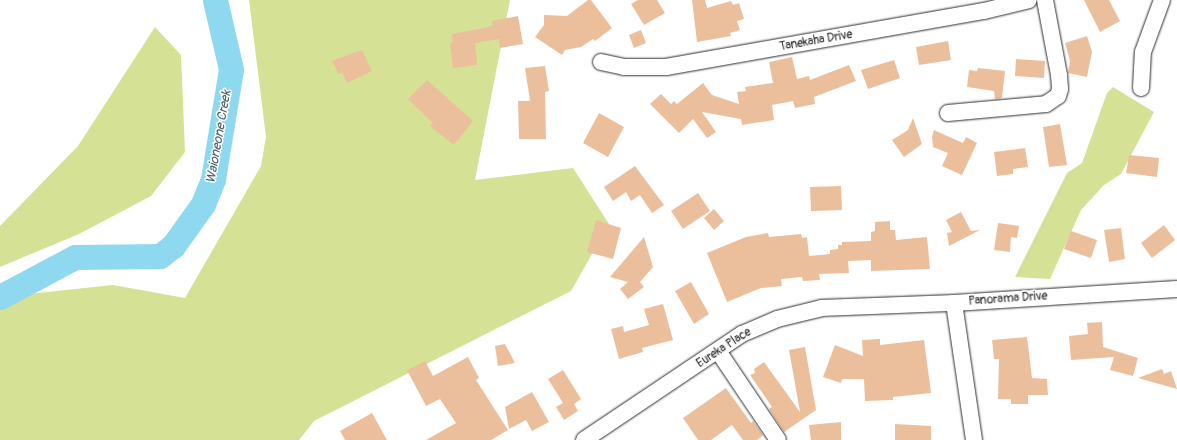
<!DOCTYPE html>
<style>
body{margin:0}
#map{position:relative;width:1177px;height:440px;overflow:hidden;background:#fff;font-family:Pangolin,sans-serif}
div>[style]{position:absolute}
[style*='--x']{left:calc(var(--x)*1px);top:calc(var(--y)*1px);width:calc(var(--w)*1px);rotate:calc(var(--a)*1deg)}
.green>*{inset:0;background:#d5e194}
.river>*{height:25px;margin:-12.5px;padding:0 12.5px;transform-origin:12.5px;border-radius:12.5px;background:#8ed9ef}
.building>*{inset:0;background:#ecbf9c}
.roads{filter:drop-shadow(0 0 1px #2b2b2b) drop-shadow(0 0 1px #2b2b2b)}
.minor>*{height:16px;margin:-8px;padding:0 8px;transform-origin:8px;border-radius:8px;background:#fff}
span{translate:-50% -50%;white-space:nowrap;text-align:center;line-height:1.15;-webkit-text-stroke:3px #fff;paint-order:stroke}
.street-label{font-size:12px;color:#2b2b2b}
.water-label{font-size:13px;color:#495f66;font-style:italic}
</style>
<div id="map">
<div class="green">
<div style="clip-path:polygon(249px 0,510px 0,475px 180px,573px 168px,609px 224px,571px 291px,314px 421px,299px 440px,0 440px,0 297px,113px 285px,185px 298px,261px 166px,266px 137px)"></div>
<div style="clip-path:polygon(155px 27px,181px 55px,185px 152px,151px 196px,79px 234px,0 267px,0 226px,78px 146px)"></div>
<div style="clip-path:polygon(1113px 87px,1154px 112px,1121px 174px,1104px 185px,1081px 210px,1050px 279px,1015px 277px,1067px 173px,1082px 163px,1107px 93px)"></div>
</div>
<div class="river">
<div style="--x:0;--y:297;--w:85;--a:-28.1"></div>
<div style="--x:75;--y:257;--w:85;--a:-0.7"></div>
<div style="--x:160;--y:256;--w:16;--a:-38"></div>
<div style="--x:173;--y:246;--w:52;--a:-54.5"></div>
<div style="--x:203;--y:204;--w:27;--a:-68"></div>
<div style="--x:213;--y:179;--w:111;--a:-80.7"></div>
<div style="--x:231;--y:69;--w:71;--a:-103.1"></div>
</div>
<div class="building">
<div style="clip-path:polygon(588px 0,591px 0,612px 28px,595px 41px,593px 39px,581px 47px,565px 50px,562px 55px,535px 37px,544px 25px,544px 15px,567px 16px)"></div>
<div style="clip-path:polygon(638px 0,657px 0,665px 13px,644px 25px,631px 4px)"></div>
<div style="clip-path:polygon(692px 0,705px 0,707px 8px,731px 1px,733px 5px,739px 3px,744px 19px,737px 21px,740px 30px,730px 33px,731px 36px,697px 42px)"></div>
<div style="clip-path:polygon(1084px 0,1109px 0,1120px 21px,1100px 32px)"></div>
<div style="clip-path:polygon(518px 16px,523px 44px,500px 48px,499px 39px,475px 43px,477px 65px,453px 68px,450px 43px,453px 42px,452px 34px,485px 28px,493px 25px,492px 21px)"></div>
<div style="clip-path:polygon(641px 30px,646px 43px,634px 48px,629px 35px)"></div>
<div style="clip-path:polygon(1087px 36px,1092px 52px,1087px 77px,1068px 73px,1070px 61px,1065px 43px)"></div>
<div style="clip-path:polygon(948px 41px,951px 60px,919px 65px,916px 47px)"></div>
<div style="clip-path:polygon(362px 50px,372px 71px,347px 83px,342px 72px,339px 74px,332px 61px)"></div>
<div style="clip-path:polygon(792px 57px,797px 79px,809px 76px,810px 80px,849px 65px,856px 81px,814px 97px,815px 104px,795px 108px,793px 101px,772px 105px,774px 120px,742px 125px,741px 119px,702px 112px,716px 132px,707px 138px,693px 119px,679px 133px,650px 104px,661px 94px,671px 104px,674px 101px,677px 104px,703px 83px,712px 95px,739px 104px,737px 92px,746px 91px,745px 87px,773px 83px,769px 62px)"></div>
<div style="clip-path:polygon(1016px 59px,1045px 61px,1044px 78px,1015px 76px)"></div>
<div style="clip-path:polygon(894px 60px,900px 78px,868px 89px,861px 70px)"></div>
<div style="clip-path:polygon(545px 66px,549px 91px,545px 92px,546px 139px,519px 139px,518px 101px,530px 101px,525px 68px)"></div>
<div style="clip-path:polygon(978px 68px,1005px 71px,1002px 98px,995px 99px,994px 91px,967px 87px,969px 70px,977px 71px)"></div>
<div style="clip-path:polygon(427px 80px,473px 121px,454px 145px,430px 126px,433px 123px,408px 99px)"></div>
<div style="clip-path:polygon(599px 113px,624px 127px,608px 157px,583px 143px)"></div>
<div style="clip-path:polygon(913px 118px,922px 144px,904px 157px,892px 140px,908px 130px)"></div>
<div style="clip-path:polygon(1060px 124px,1067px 165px,1049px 167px,1043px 127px)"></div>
<div style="clip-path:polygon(934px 130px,963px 143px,966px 137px,977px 143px,962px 175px,942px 166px,948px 153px,933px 147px,932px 137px)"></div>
<div style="clip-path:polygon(1025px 148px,1028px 167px,1013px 169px,1013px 174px,997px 176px,994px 152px)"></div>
<div style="clip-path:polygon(1129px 155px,1159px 158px,1157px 177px,1126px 173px)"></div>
<div style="clip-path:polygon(635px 166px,664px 205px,652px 213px,640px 195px,631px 201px,626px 192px,613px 201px,604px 187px)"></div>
<div style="clip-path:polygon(841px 186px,842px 210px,811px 211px,810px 187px)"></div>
<div style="clip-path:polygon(698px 193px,710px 211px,683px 229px,671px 211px)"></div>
<div style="clip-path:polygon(714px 209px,724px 221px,714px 230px,704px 218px)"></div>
<div style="clip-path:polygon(961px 212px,971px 231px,980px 230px,949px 246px,947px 233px,952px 232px,946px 220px)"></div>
<div style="clip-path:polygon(596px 220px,621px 228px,613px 259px,587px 252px)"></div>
<div style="clip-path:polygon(890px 221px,890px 230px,895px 230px,896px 240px,927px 237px,930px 269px,871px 271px,871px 260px,848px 261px,849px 273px,819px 274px,820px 280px,803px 281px,802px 277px,781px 279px,782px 286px,761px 288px,727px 302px,707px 253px,746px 237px,768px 233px,769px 237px,801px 234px,802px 238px,807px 237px,809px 256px,830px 254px,830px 250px,838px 249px,838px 245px,842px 245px,842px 242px,871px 241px,871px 232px,875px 231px,875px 222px)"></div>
<div style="clip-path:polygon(998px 223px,1019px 226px,1017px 238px,1011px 237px,1010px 252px,994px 250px)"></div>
<div style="clip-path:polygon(1164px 225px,1175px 240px,1152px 258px,1141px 243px)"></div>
<div style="clip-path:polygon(1121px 228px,1125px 259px,1109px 262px,1104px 230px)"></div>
<div style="clip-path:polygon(1071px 231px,1097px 240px,1091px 258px,1064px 249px)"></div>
<div style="clip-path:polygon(644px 237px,653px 267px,640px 282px,644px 287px,628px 299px,620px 289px,628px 282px,610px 277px)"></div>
<div style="clip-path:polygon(691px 282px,709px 314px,694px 324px,675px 291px)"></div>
<div style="clip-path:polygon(663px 304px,673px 340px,642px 348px,643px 352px,619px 359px,611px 329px,623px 326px,624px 332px,649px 325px,644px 309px)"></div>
<div style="clip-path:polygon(1102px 322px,1103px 347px,1138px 358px,1133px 376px,1110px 370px,1114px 357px,1071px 360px,1069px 336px,1088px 334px,1087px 323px)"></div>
<div style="clip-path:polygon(1027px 337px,1032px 378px,1047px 379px,1048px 395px,1028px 395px,1028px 404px,1011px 404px,1011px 399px,998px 399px,999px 359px,994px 359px,992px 340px)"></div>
<div style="clip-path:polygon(880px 339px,880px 345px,924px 340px,931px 393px,893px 397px,893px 400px,865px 401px,864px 379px,842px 379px,841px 383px,823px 377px,835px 345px,863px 356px,862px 340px)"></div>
<div style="clip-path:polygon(505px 344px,515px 363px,498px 366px,495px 346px)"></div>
<div style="clip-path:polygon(805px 347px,816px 410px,784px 432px,769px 409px,772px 407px,750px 375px,755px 373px,754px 369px,764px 362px,800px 412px,789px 350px)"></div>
<div style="clip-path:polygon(468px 357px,479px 378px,476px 380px,508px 430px,491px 440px,426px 440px,456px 423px,440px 399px,426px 406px,407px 370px,425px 361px,433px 376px)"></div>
<div style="clip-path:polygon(1162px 369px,1164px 374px,1171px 371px,1177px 389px,1138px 378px)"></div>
<div style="clip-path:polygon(563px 370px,581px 399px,574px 404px,578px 411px,564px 420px,556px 407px,563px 403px,548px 379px)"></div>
<div style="clip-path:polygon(726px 388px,751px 423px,753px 421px,763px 435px,757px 440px,743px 440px,732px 425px,711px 440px,698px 440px,683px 418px)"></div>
<div style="clip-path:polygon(532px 392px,549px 422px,532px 431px,526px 420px,509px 429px,505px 407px)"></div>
<div style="clip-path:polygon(372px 413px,387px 440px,345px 440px,340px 431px)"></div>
<div style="clip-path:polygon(841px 422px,841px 440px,811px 440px,809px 425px)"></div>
<div style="clip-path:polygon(895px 424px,931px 426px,931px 440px,895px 440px)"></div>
</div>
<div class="roads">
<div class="minor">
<div style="--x:601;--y:62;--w:24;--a:12"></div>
<div style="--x:624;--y:67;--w:42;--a:0"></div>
<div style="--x:666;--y:67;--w:323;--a:-10"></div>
<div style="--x:984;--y:11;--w:46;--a:-13.7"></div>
<div style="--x:1141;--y:88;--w:36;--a:-87"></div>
<div style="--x:1143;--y:52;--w:55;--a:-69.9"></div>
<div style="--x:948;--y:113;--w:98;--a:-5.2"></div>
<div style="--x:1046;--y:104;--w:14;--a:-34"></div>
<div style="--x:1058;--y:96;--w:7;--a:-74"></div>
<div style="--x:1060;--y:89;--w:14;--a:-94"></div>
<div style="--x:1059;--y:75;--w:76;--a:-100.6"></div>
<div style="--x:718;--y:351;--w:107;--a:56"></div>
<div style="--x:584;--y:440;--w:190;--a:-33.9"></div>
<div style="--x:742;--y:334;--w:38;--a:-23"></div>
<div style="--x:777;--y:319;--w:46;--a:-13.7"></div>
<div style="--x:822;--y:308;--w:132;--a:-2.2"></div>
<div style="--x:974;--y:440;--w:138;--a:-98.3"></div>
<div style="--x:954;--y:303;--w:223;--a:-3.6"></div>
</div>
</div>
<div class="street-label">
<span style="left:816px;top:41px;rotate:-10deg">Tanekaha Drive</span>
<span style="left:1008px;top:299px;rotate:-4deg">Panorama Drive</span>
<span style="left:724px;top:348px;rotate:-33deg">Eureka Place</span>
</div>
<div class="water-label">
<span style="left:219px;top:137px;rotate:-80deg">Waioneone Creek</span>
</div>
</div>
